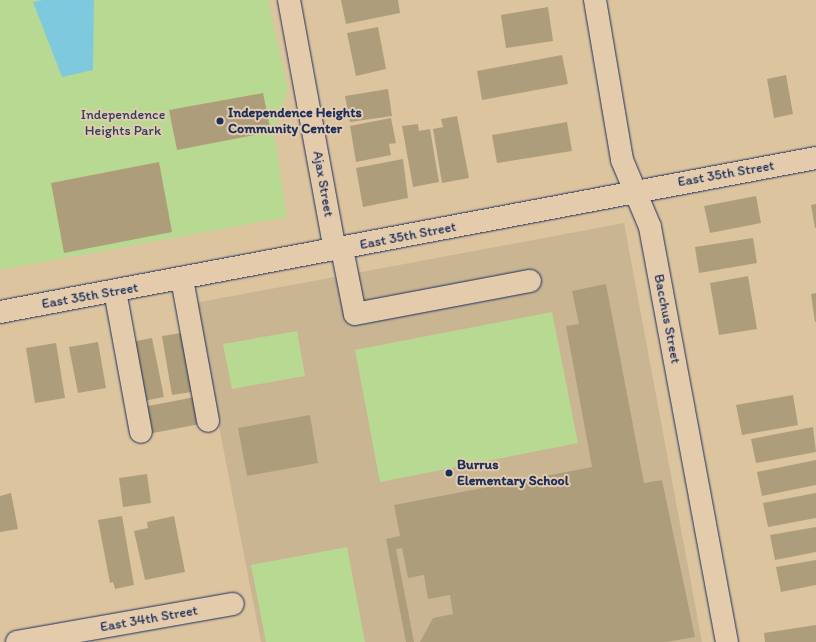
<!DOCTYPE html>
<style>
body{margin:0}
#map{position:relative;width:816px;height:642px;overflow:hidden;background:#dcc49f;font-family:Itim,sans-serif}
div>[style]{position:absolute}
[style*='--x']{left:calc(var(--x)*1px);top:calc(var(--y)*1px);width:calc(var(--w)*1px);rotate:calc(var(--a)*1deg)}
.built>*{inset:0;background:#cab593}
.green>*{inset:0;background:#b8d992}
.water>*{inset:0;background:#7fc9df}
.building>*{inset:0;background:#ae9d7b}
.roads{filter:drop-shadow(0 0 1px #1b2f5e) drop-shadow(0 0 1px #1b2f5e)}
.minor>*{height:22px;margin:-11px;padding:0 11px;transform-origin:11px;border-radius:11px;background:#e3cbac}
.dots>*{width:11px;height:11px;translate:-50% -50%;box-sizing:border-box;border:2px solid #e3cbac;border-radius:50%}
span{translate:-50% -50%;white-space:nowrap;text-align:center;line-height:1.15;-webkit-text-stroke:4px #e3cbac;paint-order:stroke}
.poi-label{font-size:14px;color:#1b2f5e;font-weight:700}
.left{translate:0 -50%;text-align:left}
.park-label{font-size:14px;color:#2b4063}
.street-label{font-size:14px;color:#1b2f5e}
</style>
<div id="map">
<div class="built">
<div style="clip-path:polygon(624px 223px,702px 642px,261px 642px,195px 303px)"></div>
</div>
<div class="green">
<div style="clip-path:polygon(0 0,268px 0,288px 90px,274px 132px,287px 217px,0 270px)"></div>
<div style="clip-path:polygon(552px 312px,578px 443px,380px 482px,355px 350px)"></div>
<div style="clip-path:polygon(297px 331px,305px 376px,232px 389px,223px 344px)"></div>
<div style="clip-path:polygon(347px 547px,365px 642px,266px 642px,251px 565px)"></div>
</div>
<div class="water">
<div style="clip-path:polygon(43px 0,94px 0,93px 70px,62px 77px,33px 2px)"></div>
</div>
<div class="building">
<div style="clip-path:polygon(341px 0,398px 0,400px 13px,346px 24px)"></div>
<div style="clip-path:polygon(548px 7px,553px 41px,506px 48px,501px 15px)"></div>
<div style="clip-path:polygon(378px 27px,386px 69px,356px 76px,347px 33px)"></div>
<div style="clip-path:polygon(562px 55px,568px 84px,482px 100px,477px 71px)"></div>
<div style="clip-path:polygon(786px 75px,793px 114px,774px 118px,767px 79px)"></div>
<div style="clip-path:polygon(388px 89px,392px 116px,350px 122px,345px 96px)"></div>
<div style="clip-path:polygon(263px 93px,271px 132px,177px 150px,169px 110px)"></div>
<div style="clip-path:polygon(457px 116px,469px 178px,442px 183px,433px 129px,443px 127px,441px 119px)"></div>
<div style="clip-path:polygon(391px 118px,396px 143px,389px 144px,391px 155px,356px 162px,350px 126px)"></div>
<div style="clip-path:polygon(567px 122px,572px 151px,497px 163px,492px 135px)"></div>
<div style="clip-path:polygon(418px 124px,419px 131px,430px 129px,439px 182px,413px 187px,402px 126px)"></div>
<div style="clip-path:polygon(403px 159px,408px 198px,363px 207px,356px 168px)"></div>
<div style="clip-path:polygon(159px 162px,172px 232px,64px 253px,51px 183px)"></div>
<div style="clip-path:polygon(756px 196px,761px 223px,710px 233px,704px 206px)"></div>
<div style="clip-path:polygon(816px 204px,816px 228px,815px 228px,811px 205px)"></div>
<div style="clip-path:polygon(753px 238px,757px 263px,699px 273px,695px 247px)"></div>
<div style="clip-path:polygon(748px 276px,757px 329px,719px 335px,710px 283px)"></div>
<div style="clip-path:polygon(606px 284px,644px 483px,662px 480px,695px 637px,666px 642px,420px 642px,433px 618px,453px 614px,450px 595px,428px 599px,424px 575px,408px 578px,402px 548px,396px 549px,414px 642px,406px 642px,386px 539px,400px 536px,394px 505px,592px 467px,566px 326px,579px 324px,572px 291px)"></div>
<div style="clip-path:polygon(816px 293px,816px 322px,815px 322px,811px 294px)"></div>
<div style="clip-path:polygon(188px 332px,198px 391px,172px 395px,162px 336px)"></div>
<div style="clip-path:polygon(152px 338px,164px 397px,139px 402px,127px 343px)"></div>
<div style="clip-path:polygon(98px 342px,106px 388px,78px 393px,69px 347px)"></div>
<div style="clip-path:polygon(56px 343px,65px 398px,35px 403px,26px 348px)"></div>
<div style="clip-path:polygon(793px 395px,798px 425px,742px 435px,736px 405px)"></div>
<div style="clip-path:polygon(195px 397px,200px 424px,148px 434px,143px 407px)"></div>
<div style="clip-path:polygon(310px 415px,318px 463px,247px 476px,238px 428px)"></div>
<div style="clip-path:polygon(813px 427px,816px 452px,756px 463px,751px 439px)"></div>
<div style="clip-path:polygon(816px 460px,816px 485px,762px 496px,757px 472px)"></div>
<div style="clip-path:polygon(147px 474px,151px 503px,123px 507px,119px 478px)"></div>
<div style="clip-path:polygon(11px 493px,18px 529px,0 532px,0 496px)"></div>
<div style="clip-path:polygon(816px 493px,816px 518px,768px 527px,763px 503px)"></div>
<div style="clip-path:polygon(122px 516px,134px 585px,115px 589px,113px 582px,110px 583px,98px 520px)"></div>
<div style="clip-path:polygon(174px 516px,185px 572px,145px 580px,134px 531px,148px 528px,147px 522px)"></div>
<div style="clip-path:polygon(816px 527px,816px 552px,775px 560px,770px 535px)"></div>
<div style="clip-path:polygon(816px 560px,816px 585px,781px 592px,776px 567px)"></div>
<div style="clip-path:polygon(816px 625px,816px 642px,765px 642px,764px 633px)"></div>
</div>
<div class="roads">
<div class="minor">
<div style="--x:289;--y:0;--w:254;--a:79.6"></div>
<div style="--x:595;--y:0;--w:162;--a:80.4"></div>
<div style="--x:622;--y:160;--w:73;--a:67.3"></div>
<div style="--x:650;--y:227;--w:422;--a:79.5"></div>
<div style="--x:342;--y:249;--w:66;--a:78.7"></div>
<div style="--x:355;--y:314;--w:178;--a:-10.7"></div>
<div style="--x:182;--y:279;--w:144;--a:79.6"></div>
<div style="--x:115;--y:291;--w:143;--a:79.6"></div>
<div style="--x:0;--y:312;--w:830;--a:-10.69"></div>
<div style="--x:17;--y:642;--w:219;--a:-10"></div>
</div>
</div>
<div class="dots">
<div style="left:220px;top:121px;background:#1b2f5e"></div>
<div style="left:449px;top:473px;background:#1b2f5e"></div>
</div>
<div class="poi-label">
<span class="left" style="left:228px;top:121px">Independence Heights<br>Community Center</span>
<span class="left" style="left:457px;top:473px">Burrus<br>Elementary School</span>
</div>
<div class="park-label">
<span style="left:123px;top:123px">Independence<br>Heights Park</span>
</div>
<div class="street-label">
<span style="left:726px;top:174px;rotate:-10deg">East 35th Street</span>
<span style="left:323px;top:184px;rotate:80deg">Ajax Street</span>
<span style="left:408px;top:236px;rotate:-11deg">East 35th Street</span>
<span style="left:90px;top:296px;rotate:-10deg">East 35th Street</span>
<span style="left:667px;top:319px;rotate:79deg">Bacchus Street</span>
<span style="left:149px;top:619px;rotate:-10deg">East 34th Street</span>
</div>
</div>
